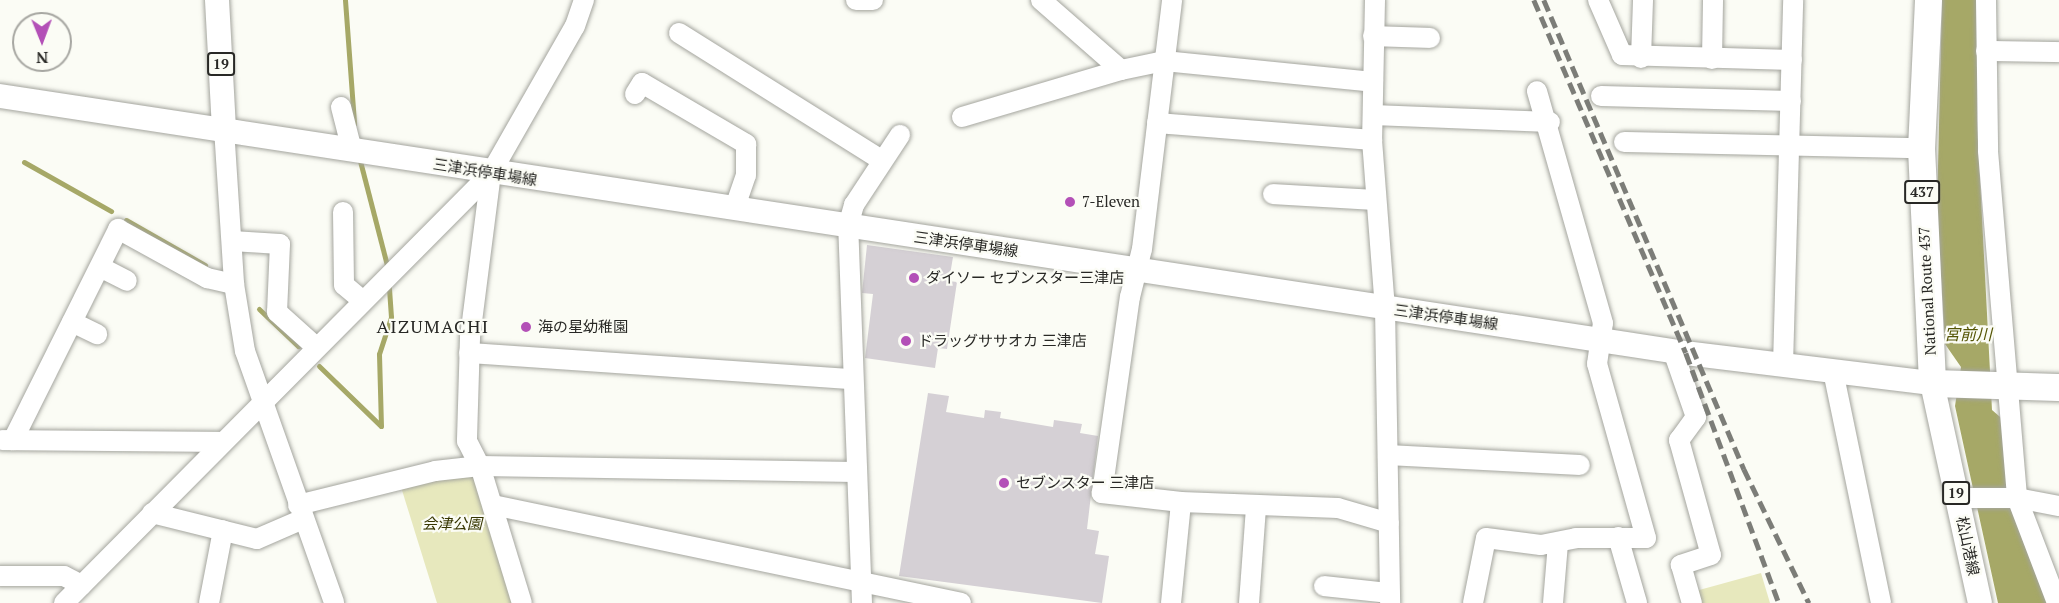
<!DOCTYPE html>
<meta charset="utf-8">
<style>
body{margin:0}
#map{position:relative;width:2059px;height:603px;overflow:hidden;background:#fbfcf5;font-family:"PT Serif","Noto Sans JP",serif}
div>[style]{position:absolute}
[style*='--x']{left:calc(var(--x)*1px);top:calc(var(--y)*1px);width:calc(var(--w)*1px);rotate:calc(var(--a)*1deg)}
.green>*{inset:0;background:#e7e8bd}
.water>*{inset:0;background:#a6a867}
.stream>*{height:5px;margin:-2.5px;padding:0 2.5px;transform-origin:2.5px;border-radius:2.5px;background:#a6a867}
.building>*{inset:0;background:#d5d0d5}
.roads{filter:drop-shadow(0 0 2px #a4a59e) drop-shadow(0 0 2px #a4a59e)}
.minor>*{height:20px;margin:-10px;padding:0 10px;transform-origin:10px;border-radius:10px;background:#fff}
.major>*{height:24px;margin:-12px;padding:0 12px;transform-origin:12px;border-radius:12px;background:#fff}
.highway>*{height:27px;margin:-13.5px;padding:0 13.5px;transform-origin:13.5px;border-radius:13.5px;background:#fff}
.rail>*{height:4.5px;margin-top:-2.25px;transform-origin:0;background:repeating-linear-gradient(90deg,#7c7d78 0 12px,transparent 0 18px)}
.dots>*{width:16px;height:16px;translate:-50% -50%;box-sizing:border-box;border:3px solid #fbfcf5;border-radius:50%}
span{translate:-50% -50%;white-space:nowrap;text-align:center;line-height:1.15;-webkit-text-stroke:4.5px #fbfcf5;paint-order:stroke}
.shield-label span{padding:2px 4px;background:#fbfcf5;border:2px solid;border-radius:4px;-webkit-text-stroke-width:0}
.shield-label{font-size:14px;color:#282825;font-weight:700}
.street-label{font-size:15px;color:#282825}
.poi-label{font-size:15px;color:#282825}
.left{translate:0 -50%;text-align:left}
.park-label{font-size:15px;color:#373601;font-style:italic}
.water-label{font-size:16px;color:#555505;font-style:italic}
.quarter-label{font-size:18px;color:#282825;letter-spacing:1.5px}
.north{position:absolute;left:12px;top:12px;width:60px;height:60px;box-sizing:border-box;background:#fbfcf5;border:2px solid #a7a7a2;border-radius:50%;rotate:179deg;font-size:16px;font-weight:700;line-height:24px;text-align:center;color:#282825}
.north::after{content:'';display:block;margin:auto;width:21px;height:27px;background:#b350b7;clip-path:polygon(50% 0,100% 100%,50% 72%,0 100%)}
</style>
<div id="map">
<div class="green">
<div style="clip-path:polygon(477px 471px,514px 603px,437px 603px,401px 487px)"></div>
<div style="clip-path:polygon(1761px 573px,1770px 603px,1695px 603px,1692px 592px)"></div>
</div>
<div class="water">
<div style="clip-path:polygon(1942px 0,1978px 0,1977px 121px,1992px 410px,2006px 422px,2047px 603px,1998px 603px,1955px 406px,1961px 367px,1945px 344px,1937px 208px)"></div>
</div>
<div class="stream">
<div style="--x:345;--y:0;--w:124;--a:85.8"></div>
<div style="--x:359;--y:157;--w:116;--a:75.5"></div>
<div style="--x:24;--y:162;--w:100;--a:29.4"></div>
<div style="--x:126;--y:220;--w:91;--a:29.7"></div>
<div style="--x:259;--y:309;--w:54;--a:43.5"></div>
<div style="--x:319;--y:366;--w:86;--a:44.1"></div>
<div style="--x:381;--y:426;--w:72;--a:-91.6"></div>
<div style="--x:379;--y:354;--w:39;--a:-72"></div>
<div style="--x:391;--y:317;--w:32;--a:-94"></div>
</div>
<div class="building">
<div style="clip-path:polygon(867px 245px,953px 257px,949px 281px,957px 282px,947px 349px,938px 348px,935px 368px,865px 358px,873px 294px,862px 293px)"></div>
<div style="clip-path:polygon(928px 393px,949px 396px,946px 412px,984px 418px,985px 410px,1001px 412px,1000px 418px,1053px 427px,1054px 420px,1082px 424px,1080px 433px,1098px 436px,1087px 529px,1099px 531px,1095px 554px,1109px 556px,1102px 603px,899px 576px)"></div>
</div>
<div class="roads">
<div class="minor">
<div style="--x:856;--y:0;--w:17;--a:0"></div>
<div style="--x:1041;--y:0;--w:106;--a:41.2"></div>
<div style="--x:1121;--y:70;--w:44;--a:-11.8"></div>
<div style="--x:1164;--y:61;--w:210;--a:5.7"></div>
<div style="--x:1375;--y:0;--w:140;--a:91.2"></div>
<div style="--x:1372;--y:140;--w:169;--a:85.6"></div>
<div style="--x:1385;--y:308;--w:295;--a:89"></div>
<div style="--x:1598;--y:0;--w:60;--a:66.4"></div>
<div style="--x:1622;--y:55;--w:170;--a:1.7"></div>
<div style="--x:1986;--y:0;--w:151;--a:89.2"></div>
<div style="--x:1988;--y:151;--w:348;--a:85.2"></div>
<div style="--x:2017;--y:498;--w:112;--a:69.1"></div>
<div style="--x:679;--y:33;--w:237;--a:32.1"></div>
<div style="--x:1373;--y:36;--w:57;--a:2"></div>
<div style="--x:1986;--y:51;--w:73;--a:0.8"></div>
<div style="--x:1641;--y:58;--w:58;--a:-88"></div>
<div style="--x:1712;--y:59;--w:59;--a:-89"></div>
<div style="--x:635;--y:94;--w:13;--a:-58"></div>
<div style="--x:642;--y:83;--w:121;--a:30.4"></div>
<div style="--x:746;--y:144;--w:31;--a:90"></div>
<div style="--x:746;--y:175;--w:36;--a:109"></div>
<div style="--x:1601;--y:96;--w:190;--a:1.5"></div>
<div style="--x:341;--y:107;--w:44;--a:75.7"></div>
<div style="--x:1373;--y:115;--w:177;--a:2.3"></div>
<div style="--x:962;--y:117;--w:166;--a:-16.5"></div>
<div style="--x:1157;--y:123;--w:216;--a:4.5"></div>
<div style="--x:224;--y:128;--w:156;--a:86.3"></div>
<div style="--x:234;--y:284;--w:68;--a:80.7"></div>
<div style="--x:245;--y:351;--w:267;--a:70.5"></div>
<div style="--x:1624;--y:142;--w:297;--a:1.2"></div>
<div style="--x:491;--y:173;--w:166;--a:97.3"></div>
<div style="--x:470;--y:338;--w:103;--a:91.7"></div>
<div style="--x:467;--y:441;--w:28;--a:63"></div>
<div style="--x:480;--y:466;--w:143;--a:73"></div>
<div style="--x:1273;--y:194;--w:101;--a:3.4"></div>
<div style="--x:343;--y:212;--w:73;--a:89.2"></div>
<div style="--x:344;--y:285;--w:25;--a:40"></div>
<div style="--x:232;--y:241;--w:48;--a:3.6"></div>
<div style="--x:280;--y:244;--w:68;--a:92.5"></div>
<div style="--x:277;--y:312;--w:52;--a:41.9"></div>
<div style="--x:100;--y:267;--w:30;--a:27"></div>
<div style="--x:72;--y:322;--w:28;--a:26"></div>
<div style="--x:1673;--y:351;--w:70;--a:70.8"></div>
<div style="--x:1696;--y:417;--w:29;--a:126"></div>
<div style="--x:1679;--y:440;--w:119;--a:74.5"></div>
<div style="--x:1711;--y:555;--w:32;--a:162"></div>
<div style="--x:1681;--y:565;--w:40;--a:74"></div>
<div style="--x:469;--y:353;--w:382;--a:3.9"></div>
<div style="--x:1783;--y:365;--w:365;--a:-88.4"></div>
<div style="--x:1833;--y:371;--w:237;--a:78.3"></div>
<div style="--x:2;--y:440;--w:219;--a:0.5"></div>
<div style="--x:13;--y:440;--w:236;--a:-63.5"></div>
<div style="--x:118;--y:229;--w:102;--a:28.8"></div>
<div style="--x:207;--y:278;--w:28;--a:13"></div>
<div style="--x:1388;--y:455;--w:192;--a:3"></div>
<div style="--x:1957;--y:498;--w:60;--a:0"></div>
<div style="--x:2017;--y:498;--w:43;--a:10.8"></div>
<div style="--x:1181;--y:502;--w:157;--a:2.2"></div>
<div style="--x:1338;--y:508;--w:53;--a:16.4"></div>
<div style="--x:298;--y:505;--w:141;--a:-13.9"></div>
<div style="--x:435;--y:471;--w:45;--a:-6.3"></div>
<div style="--x:480;--y:466;--w:375;--a:0.9"></div>
<div style="--x:493;--y:505;--w:478;--a:11.8"></div>
<div style="--x:152;--y:513;--w:108;--a:13.9"></div>
<div style="--x:257;--y:539;--w:50;--a:-23.5"></div>
<div style="--x:1618;--y:537;--w:69;--a:73.9"></div>
<div style="--x:0;--y:576;--w:64;--a:0"></div>
<div style="--x:64;--y:576;--w:20;--a:27"></div>
<div style="--x:1324;--y:586;--w:66;--a:6.1"></div>
<div style="--x:64;--y:603;--w:606;--a:-45.2"></div>
<div style="--x:491;--y:173;--w:169;--a:-60.3"></div>
<div style="--x:575;--y:26;--w:28;--a:-71"></div>
<div style="--x:209;--y:603;--w:74;--a:-79.1"></div>
<div style="--x:862;--y:603;--w:377;--a:-92.1"></div>
<div style="--x:848;--y:226;--w:22;--a:-74"></div>
<div style="--x:854;--y:205;--w:84;--a:-56.7"></div>
<div style="--x:1171;--y:603;--w:101;--a:-84.3"></div>
<div style="--x:1181;--y:502;--w:80;--a:-173.5"></div>
<div style="--x:1102;--y:493;--w:198;--a:-81.9"></div>
<div style="--x:1130;--y:297;--w:49;--a:-76"></div>
<div style="--x:1142;--y:249;--w:251;--a:-83.1"></div>
<div style="--x:1249;--y:603;--w:96;--a:-85.8"></div>
<div style="--x:1473;--y:603;--w:66;--a:-78.7"></div>
<div style="--x:1486;--y:538;--w:55;--a:7.3"></div>
<div style="--x:1541;--y:545;--w:36;--a:-11"></div>
<div style="--x:1576;--y:538;--w:70;--a:0"></div>
<div style="--x:1646;--y:538;--w:181;--a:-105.7"></div>
<div style="--x:1597;--y:364;--w:41;--a:-81.7"></div>
<div style="--x:1603;--y:323;--w:241;--a:-105.9"></div>
<div style="--x:1553;--y:603;--w:60;--a:-85.2"></div>
</div>
<div class="major">
<div style="--x:217;--y:0;--w:128;--a:86.9"></div>
<div style="--x:0;--y:96;--w:1705;--a:8.67"></div>
<div style="--x:1686;--y:353;--w:248;--a:7"></div>
<div style="--x:1932;--y:383;--w:225;--a:77.7"></div>
</div>
<div class="highway">
<div style="--x:1928;--y:0;--w:148;--a:92.7"></div>
<div style="--x:1921;--y:148;--w:235;--a:87.3"></div>
<div style="--x:1932;--y:383;--w:127;--a:1.8"></div>
</div>
</div>
<div class="rail">
<div style="--x:1534;--y:0;--w:384;--a:66.7"></div>
<div style="--x:1686;--y:353;--w:267;--a:69.6"></div>
<div style="--x:1544;--y:0;--w:510;--a:66.9"></div>
<div style="--x:1744;--y:469;--w:149;--a:64.1"></div>
</div>
<div class="dots">
<div style="left:1070px;top:202px;background:#b350b7"></div>
<div style="left:914px;top:278px;background:#b350b7"></div>
<div style="left:526px;top:327px;background:#b350b7"></div>
<div style="left:906px;top:341px;background:#b350b7"></div>
<div style="left:1004px;top:483px;background:#b350b7"></div>
</div>
<div class="shield-label">
<span style="left:221px;top:64px">19</span>
<span style="left:1922px;top:192px">437</span>
<span style="left:1956px;top:493px">19</span>
</div>
<div class="street-label">
<span style="left:485px;top:172px;rotate:9deg">三津浜停車場線</span>
<span style="left:966px;top:244px;rotate:8deg">三津浜停車場線</span>
<span style="left:1927px;top:291px;rotate:-93deg">National Route 437</span>
<span style="left:1446px;top:317px;rotate:8deg">三津浜停車場線</span>
<span style="left:1968px;top:546px;rotate:78deg">松山港線</span>
</div>
<div class="poi-label">
<span class="left" style="left:1082px;top:202px">7-Eleven</span>
<span class="left" style="left:926px;top:278px">ダイソー セブンスター三津店</span>
<span class="left" style="left:538px;top:327px">海の星幼稚園</span>
<span class="left" style="left:918px;top:341px">ドラッグササオカ 三津店</span>
<span class="left" style="left:1016px;top:483px">セブンスター 三津店</span>
</div>
<div class="park-label">
<span style="left:452px;top:524px">会津公園</span>
</div>
<div class="water-label">
<span style="left:1968px;top:334px">宮前川</span>
</div>
<div class="quarter-label">
<span style="left:433px;top:326px">AIZUMACHI</span>
</div>
<div class="north">N</div>
</div>
